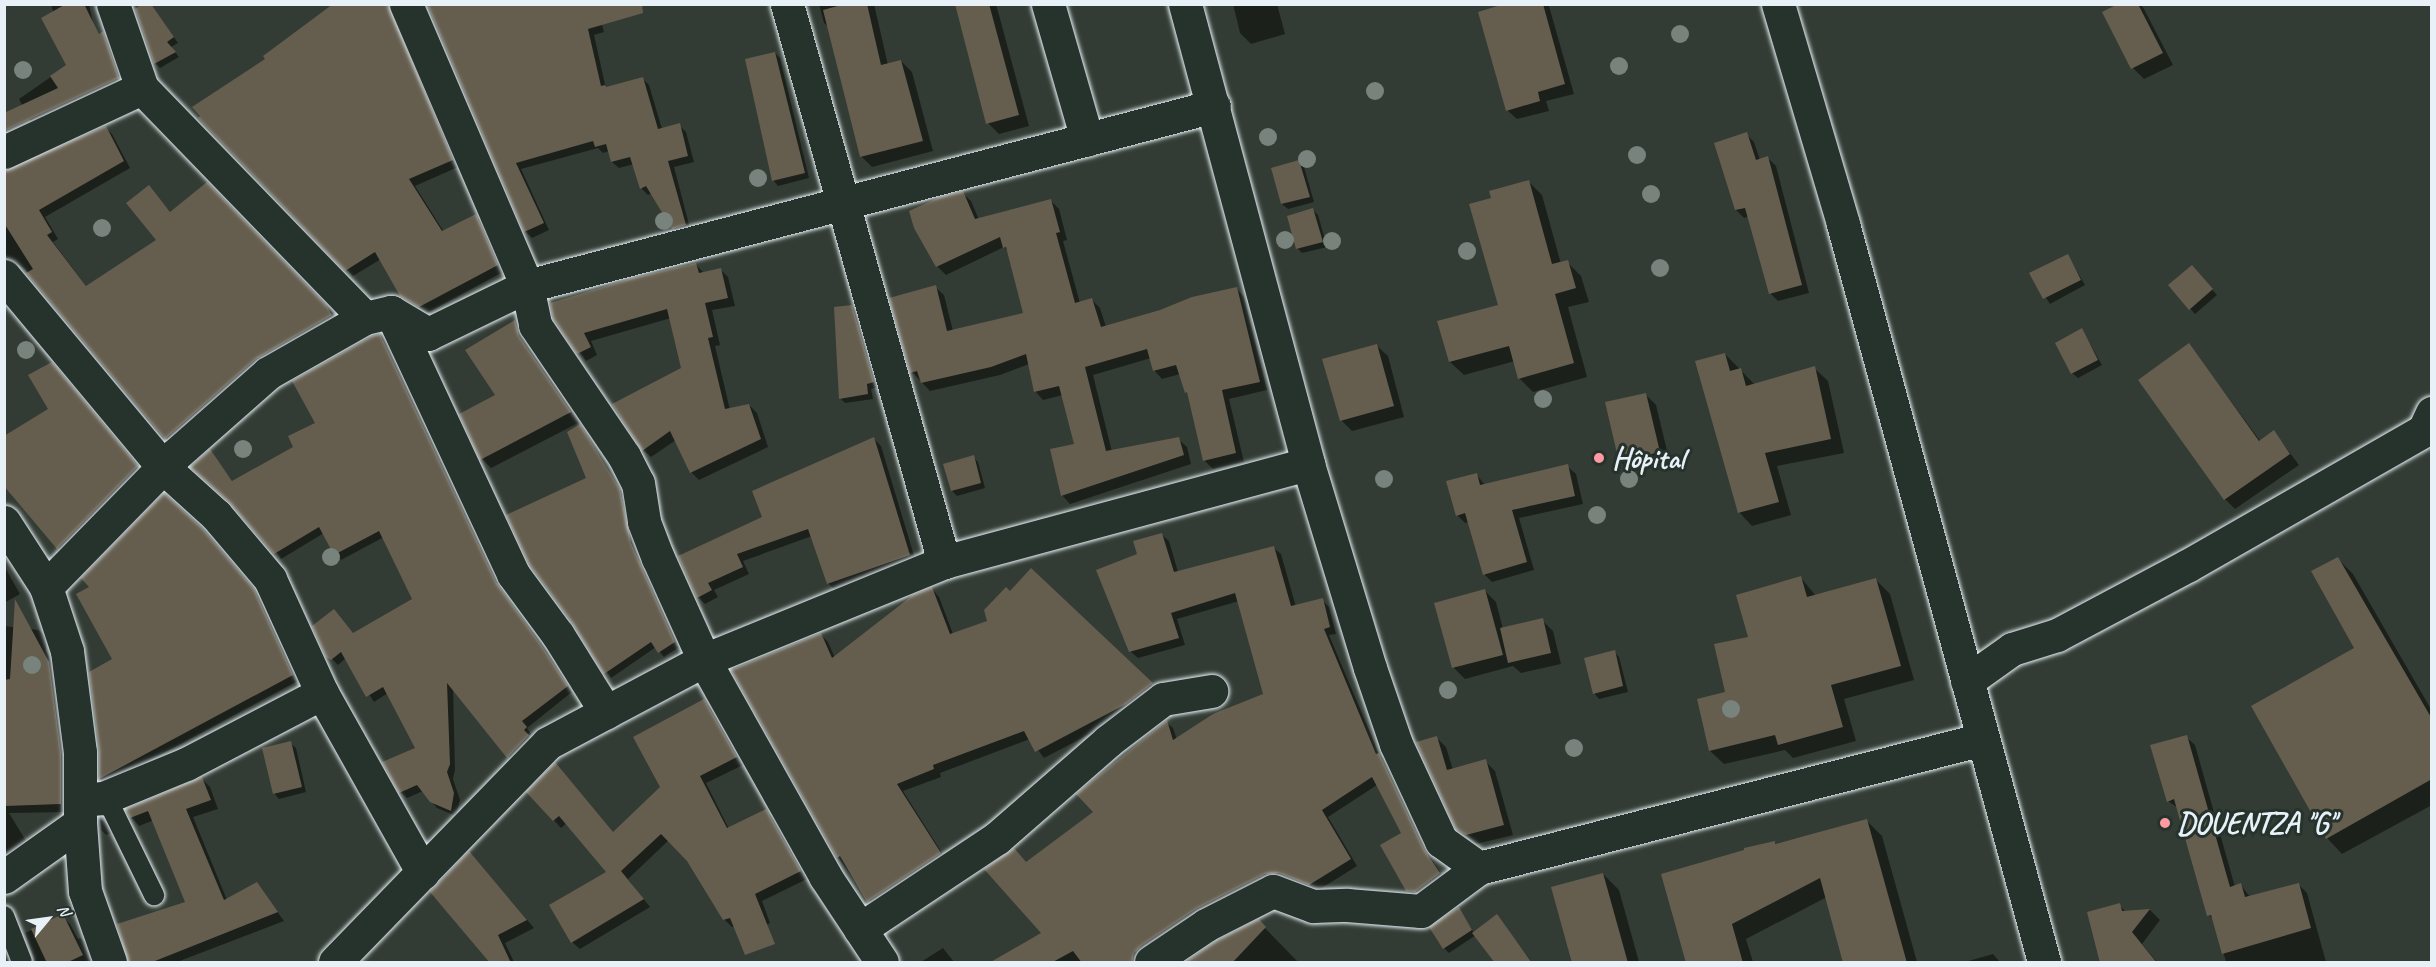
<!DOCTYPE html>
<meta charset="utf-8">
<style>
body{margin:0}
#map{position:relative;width:2436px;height:967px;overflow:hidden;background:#333c34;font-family:Caveat,sans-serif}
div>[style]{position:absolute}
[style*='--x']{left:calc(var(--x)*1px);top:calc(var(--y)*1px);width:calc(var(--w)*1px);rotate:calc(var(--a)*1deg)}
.shadow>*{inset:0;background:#0007}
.building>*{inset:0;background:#655e4e}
.roads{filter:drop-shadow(0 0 2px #e8f1f8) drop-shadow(0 0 2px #e8f1f8)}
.service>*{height:20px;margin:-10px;padding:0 10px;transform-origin:10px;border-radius:10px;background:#26332d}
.minor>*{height:33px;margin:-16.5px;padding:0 16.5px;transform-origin:16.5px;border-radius:16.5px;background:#26332d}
.secondary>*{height:33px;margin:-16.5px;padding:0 16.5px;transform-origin:16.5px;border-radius:16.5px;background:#26332d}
.trees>*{width:18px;height:18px;margin:-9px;border-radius:50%;background:#77837c}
.dots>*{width:16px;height:16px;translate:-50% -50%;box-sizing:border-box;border:3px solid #26332d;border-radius:50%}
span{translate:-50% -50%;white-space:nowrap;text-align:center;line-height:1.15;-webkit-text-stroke:6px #26332d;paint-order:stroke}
.poi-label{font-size:30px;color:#e8f1f8;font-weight:700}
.left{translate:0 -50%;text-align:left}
.frame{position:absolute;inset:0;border:6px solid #e8f1f8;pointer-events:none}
.north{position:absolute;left:18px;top:889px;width:60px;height:60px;-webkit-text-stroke:4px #26332d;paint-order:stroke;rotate:61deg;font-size:16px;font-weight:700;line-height:24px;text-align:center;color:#e8f1f8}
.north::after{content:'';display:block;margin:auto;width:21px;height:27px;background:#e8f1f8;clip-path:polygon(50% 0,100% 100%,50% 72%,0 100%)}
</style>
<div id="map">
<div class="shadow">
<div style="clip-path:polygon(51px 4px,89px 4px,96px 37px,102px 33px,109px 40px,125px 85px,36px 126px,29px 119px,19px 99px,68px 65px)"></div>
<div style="clip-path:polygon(336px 4px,395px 4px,458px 167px,415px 186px,444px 232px,475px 215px,482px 222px,503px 272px,427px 313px,402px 295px,381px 259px,353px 276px,200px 118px,267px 59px)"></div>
<div style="clip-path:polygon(428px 4px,596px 4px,604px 32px,594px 35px,606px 89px,643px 79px,649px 85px,662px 129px,679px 125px,686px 132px,694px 162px,674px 167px,691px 232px,680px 235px,673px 228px,652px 193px,648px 195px,641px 188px,634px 164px,619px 168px,612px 162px,609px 151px,603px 153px,598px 148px,521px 169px,549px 230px,532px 238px,525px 231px)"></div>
<div style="clip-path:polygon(819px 4px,874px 4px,888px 65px,901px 61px,912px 72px,933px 151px,872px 167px,861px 156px,829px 27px,824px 23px)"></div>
<div style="clip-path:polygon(957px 4px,996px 4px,1029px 126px,999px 134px,988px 123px)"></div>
<div style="clip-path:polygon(1233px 4px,1277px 4px,1285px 34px,1251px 44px,1240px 33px)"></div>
<div style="clip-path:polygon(1510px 4px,1549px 6px,1574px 94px,1546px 101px,1549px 111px,1517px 119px,1507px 110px)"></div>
<div style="clip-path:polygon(2121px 4px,2140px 4px,2144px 9px,2173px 65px,2144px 79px,2133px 68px,2104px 13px)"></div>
<div style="clip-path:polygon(153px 7px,178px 43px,171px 47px,179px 57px,160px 68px,155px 63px)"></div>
<div style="clip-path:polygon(775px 53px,780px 58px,809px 178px,778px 186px,773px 180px)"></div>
<div style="clip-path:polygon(105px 127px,112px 134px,130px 168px,45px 217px,58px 239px,53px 242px,87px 287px,158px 240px,149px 187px,171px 213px,207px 184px,333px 314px,338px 322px,172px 445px,24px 268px,19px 265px,4px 266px,4px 171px)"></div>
<div style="clip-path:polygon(1746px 134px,1754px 142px,1760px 160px,1768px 158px,1776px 166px,1809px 293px,1778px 301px,1770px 293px,1749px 216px,1744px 218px,1736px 210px)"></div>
<div style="clip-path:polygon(1299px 162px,1304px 167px,1314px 202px,1288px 209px,1282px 204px,1273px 169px)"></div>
<div style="clip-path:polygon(1528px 181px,1542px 195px,1561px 264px,1567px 262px,1581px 276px,1589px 302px,1568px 307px,1587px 377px,1533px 392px,1519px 378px,1515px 361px,1464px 375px,1450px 362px,1499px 306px,1493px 199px)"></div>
<div style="clip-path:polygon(962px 193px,971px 201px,979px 220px,1051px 201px,1059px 209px,1067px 240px,1063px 241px,1080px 303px,1092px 300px,1100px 308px,1106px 327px,1236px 288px,1244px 297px,1267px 390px,1229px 399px,1244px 462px,1213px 469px,1204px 460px,1190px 396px,1180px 374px,1162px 379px,1154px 370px,1151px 358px,1093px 375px,1112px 452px,1178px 439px,1187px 447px,1191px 464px,1070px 504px,1062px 495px,1075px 445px,1063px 395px,1043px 400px,1035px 391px,1029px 364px,1000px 375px,930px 391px,912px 372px,935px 287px,944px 295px,953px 331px,1025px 314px,1008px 251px,1004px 247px,946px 275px,937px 266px)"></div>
<div style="clip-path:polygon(1313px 210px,1318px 215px,1327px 247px,1302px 253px,1297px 248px)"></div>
<div style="clip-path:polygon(2067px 255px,2085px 285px,2050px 304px,2031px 274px)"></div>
<div style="clip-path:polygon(696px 265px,704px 273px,720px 269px,728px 277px,735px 306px,712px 310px,720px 345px,715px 346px,730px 410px,749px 405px,757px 413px,768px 447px,699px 480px,691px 472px,676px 440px,651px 457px,643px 450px,683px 369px,671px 318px,591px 341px,597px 355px,586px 361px,554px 317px)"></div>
<div style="clip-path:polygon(2197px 272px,2217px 295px,2195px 314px,2170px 286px)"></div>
<div style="clip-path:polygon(852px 307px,857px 312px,878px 387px,871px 389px,873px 399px,845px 403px,840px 398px)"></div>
<div style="clip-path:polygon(515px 321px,524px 331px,529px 347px,580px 422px,491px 468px,482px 459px)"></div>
<div style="clip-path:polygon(2082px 330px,2102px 365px,2078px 378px,2072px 373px)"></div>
<div style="clip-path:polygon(380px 335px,386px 341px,502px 590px,548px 653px,572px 692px,527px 728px,531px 734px,528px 736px,534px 742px,514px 763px,453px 687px,455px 770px,453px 779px,460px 800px,456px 816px,437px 808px,423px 791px,407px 798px,401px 792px,417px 749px,388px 693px,374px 702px,346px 658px,338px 665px,332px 659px,334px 611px,354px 635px,414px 600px,384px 537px,341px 560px,324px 533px,281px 559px,210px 451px,233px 482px,295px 448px,317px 424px)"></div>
<div style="clip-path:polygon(2189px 345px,2261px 442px,2274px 432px,2299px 465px,2235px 509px,2225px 499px)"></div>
<div style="clip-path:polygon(1377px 346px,1388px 356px,1404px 417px,1352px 431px,1341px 420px)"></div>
<div style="clip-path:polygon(1725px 354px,1755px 385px,1814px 368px,1828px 381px,1844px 453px,1777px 466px,1791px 515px,1752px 526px,1739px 512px)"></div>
<div style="clip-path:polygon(59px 372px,144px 474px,65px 555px,4px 484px,50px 410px)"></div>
<div style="clip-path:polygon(1645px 394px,1656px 405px,1670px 463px,1631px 472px,1620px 461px)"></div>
<div style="clip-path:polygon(580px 426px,625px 496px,636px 549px,679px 647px,664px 657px,656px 647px,611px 678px,574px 623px,588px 478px)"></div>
<div style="clip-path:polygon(874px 439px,881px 446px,916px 562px,835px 590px,828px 583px,812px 536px,743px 561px,749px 574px,714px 590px,718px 597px,705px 604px,698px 597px,680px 557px,763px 517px)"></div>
<div style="clip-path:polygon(973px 457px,978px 462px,985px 488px,957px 496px,952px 491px)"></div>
<div style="clip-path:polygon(1567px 466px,1576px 474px,1583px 504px,1519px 518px,1534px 570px,1492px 582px,1484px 574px,1469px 522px,1465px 523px,1457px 515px,1476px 474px,1485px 485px)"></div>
<div style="clip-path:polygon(1162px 535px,1169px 541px,1178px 572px,1274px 548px,1281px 554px,1296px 607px,1322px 600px,1329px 607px,1336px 634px,1329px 635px,1379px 754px,1386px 761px,1430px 857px,1446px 881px,1415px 897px,1407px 890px,1403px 833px,1377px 785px,1328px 817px,1357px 866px,1317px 891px,1140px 962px,1032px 962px,1043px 934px,1026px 863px,1095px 812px,1166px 722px,1173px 728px,1177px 740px,1265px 695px,1239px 601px,1177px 619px,1185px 645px,1138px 658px,1131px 652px,1139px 554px)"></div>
<div style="clip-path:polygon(208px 536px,259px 597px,298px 681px,106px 784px,100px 779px,100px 750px,114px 660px)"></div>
<div style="clip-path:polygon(2337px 558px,2353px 574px,2432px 711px,2432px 805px,2342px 854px,2327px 838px,2356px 649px)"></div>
<div style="clip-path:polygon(4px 566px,20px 594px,4px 603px)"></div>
<div style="clip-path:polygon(1031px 570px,1159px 692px,1134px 711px,1044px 758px,1030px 739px,940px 773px,941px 777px,903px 791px,947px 861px,876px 909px,838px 857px,820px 634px,828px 642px,835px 658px,932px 589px,939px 597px,953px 634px,989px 622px,1010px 593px)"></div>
<div style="clip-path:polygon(1801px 578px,1816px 596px,1876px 580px,1890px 594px,1914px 680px,1844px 699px,1856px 741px,1793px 758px,1785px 750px,1724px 764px,1710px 751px,1726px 694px,1750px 638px)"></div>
<div style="clip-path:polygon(1485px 591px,1496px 602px,1503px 629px,1542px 620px,1553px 631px,1561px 664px,1521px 673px,1513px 666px,1465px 679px,1454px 668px,1436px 604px)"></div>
<div style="clip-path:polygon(4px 626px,39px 630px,47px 638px,46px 651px,57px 671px,69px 812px,9px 813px,31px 849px,4px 867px)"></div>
<div style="clip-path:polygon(1614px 652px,1619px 657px,1628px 692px,1599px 699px,1594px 693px)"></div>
<div style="clip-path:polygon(704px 701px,711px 708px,743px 765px,706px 783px,729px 829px,766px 811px,773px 818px,807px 879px,762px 901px,770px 923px,744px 938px,735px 926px,732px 927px,724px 919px,689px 860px,669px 840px,628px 879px,650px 907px,580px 949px,572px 942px,608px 872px,567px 823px,561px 828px,528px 792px,613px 833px,662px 787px)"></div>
<div style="clip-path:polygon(2186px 737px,2195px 745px,2235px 887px,2241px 885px,2250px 897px,2299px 885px,2307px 893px,2326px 962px,2226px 962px,2214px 920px,2209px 915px,2178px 808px,2168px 801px)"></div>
<div style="clip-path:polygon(1437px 738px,1446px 747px,1453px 770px,1485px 761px,1495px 771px,1513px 835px,1476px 844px,1457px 828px)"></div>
<div style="clip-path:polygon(290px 743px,296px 748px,306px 792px,279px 799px,274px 793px)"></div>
<div style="clip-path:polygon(202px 779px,210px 787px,218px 809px,193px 817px,227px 900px,257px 884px,284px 921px,177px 962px,130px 962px,187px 902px,154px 820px,139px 826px,131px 817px)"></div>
<div style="clip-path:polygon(100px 819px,107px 824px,112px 833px,106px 835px,101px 830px)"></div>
<div style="clip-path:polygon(1867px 821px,1882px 836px,1917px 962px,1845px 962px,1827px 897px,1746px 939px,1753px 962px,1687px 962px,1746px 851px)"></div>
<div style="clip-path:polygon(477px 861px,534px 928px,505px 943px,514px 962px,492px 962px)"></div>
<div style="clip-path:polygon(1603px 874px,1619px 890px,1639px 962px,1573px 962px)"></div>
<div style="clip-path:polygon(2119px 905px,2127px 913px,2150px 910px,2160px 920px,2142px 944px,2157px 962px,2102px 962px)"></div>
<div style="clip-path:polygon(1458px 908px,1474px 933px,1497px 916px,1532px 962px,1496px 962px,1476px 935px,1449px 953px,1444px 948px)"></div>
<div style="clip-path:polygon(62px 916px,70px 924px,78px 939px,81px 938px,89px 946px,96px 962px,35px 962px,25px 933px)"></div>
<div style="clip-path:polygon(1258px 921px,1298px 962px,1187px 962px)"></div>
<div style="clip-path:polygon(4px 948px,9px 952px,14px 962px,4px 962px)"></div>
<div style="clip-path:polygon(943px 948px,954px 962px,921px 962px)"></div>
<div style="clip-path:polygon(1993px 954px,2000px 962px,1965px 962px)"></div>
</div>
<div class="building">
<div style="clip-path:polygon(66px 4px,84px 4px,99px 34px,103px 31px,119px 78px,4px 131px,4px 113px,58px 88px,50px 76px,66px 65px,41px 18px)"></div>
<div style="clip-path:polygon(142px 4px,151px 4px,174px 37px,167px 42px,176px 52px,154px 64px,135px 9px)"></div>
<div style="clip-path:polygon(333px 4px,388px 4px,453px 160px,409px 179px,442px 231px,476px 214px,498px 265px,419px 307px,400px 296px,375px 252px,345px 271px,198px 118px,200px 116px,192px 107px,265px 59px,263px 56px)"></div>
<div style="clip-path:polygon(427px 4px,642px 4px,643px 13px,588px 29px,601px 86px,605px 85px,606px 87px,643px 77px,658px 129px,680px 123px,688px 156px,668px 161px,686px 225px,672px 229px,646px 186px,640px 189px,630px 157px,611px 162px,606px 144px,595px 147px,593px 141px,516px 163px,544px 223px,524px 232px)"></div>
<div style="clip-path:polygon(845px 4px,867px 4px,881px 65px,901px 60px,923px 141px,860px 157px,823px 10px)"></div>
<div style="clip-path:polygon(955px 4px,989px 4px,1019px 115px,986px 124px)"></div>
<div style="clip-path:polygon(1504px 4px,1543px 4px,1565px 84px,1538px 92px,1540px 101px,1506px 111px,1478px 12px)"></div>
<div style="clip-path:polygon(2118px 4px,2138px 4px,2163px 53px,2131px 69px,2102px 12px)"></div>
<div style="clip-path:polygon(775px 52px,805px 173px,772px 181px,745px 59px)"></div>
<div style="clip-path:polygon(106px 126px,124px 161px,39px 210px,52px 232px,47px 235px,86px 286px,156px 240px,126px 203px,149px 185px,170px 212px,207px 182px,326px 305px,332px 315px,256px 359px,165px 439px,26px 273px,33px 269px,4px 223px,4px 170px)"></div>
<div style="clip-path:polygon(1747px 132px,1756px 160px,1768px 156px,1802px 285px,1769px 294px,1745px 208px,1735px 210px,1714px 143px)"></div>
<div style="clip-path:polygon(1299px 160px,1310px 197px,1281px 204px,1271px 168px)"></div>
<div style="clip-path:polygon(1529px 180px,1552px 264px,1568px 260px,1576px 288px,1555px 294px,1574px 363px,1518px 379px,1509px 346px,1449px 362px,1437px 321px,1498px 305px,1469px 204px,1491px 198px,1489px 191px)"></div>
<div style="clip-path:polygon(963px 191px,975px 219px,1051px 199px,1060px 232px,1056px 233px,1075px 303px,1092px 298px,1101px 327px,1160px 310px,1192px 297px,1237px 287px,1260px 382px,1222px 390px,1236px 453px,1203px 461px,1187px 392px,1185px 393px,1176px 365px,1153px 371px,1147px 349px,1085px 367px,1106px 451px,1179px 437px,1184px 455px,1061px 496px,1050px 449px,1074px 444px,1059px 386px,1034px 392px,1026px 354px,991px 367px,921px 383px,917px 371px,910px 373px,889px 298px,936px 285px,947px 331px,1023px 313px,1006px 247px,1003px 248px,1000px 237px,936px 267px,914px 228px,909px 211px,940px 197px)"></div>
<div style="clip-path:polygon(1313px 208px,1323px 242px,1296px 249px,1287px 216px)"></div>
<div style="clip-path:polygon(2068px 254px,2081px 280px,2043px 299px,2029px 273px)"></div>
<div style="clip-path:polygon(696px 263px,699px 273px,721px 268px,728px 298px,705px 303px,713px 337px,708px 338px,725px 409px,749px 404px,761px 439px,690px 473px,670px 431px,642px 451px,612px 404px,681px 368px,667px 309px,584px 333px,591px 347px,577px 354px,553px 318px,550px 303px,633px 278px)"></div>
<div style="clip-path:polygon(2192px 265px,2213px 289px,2189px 310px,2168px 285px)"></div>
<div style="clip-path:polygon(852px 305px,874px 382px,867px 384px,868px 394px,839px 399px,834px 307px)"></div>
<div style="clip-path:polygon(515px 320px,519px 336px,571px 412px,480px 460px,459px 414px,495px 395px,465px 350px)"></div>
<div style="clip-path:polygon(2082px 328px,2098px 360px,2071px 374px,2055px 343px)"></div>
<div style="clip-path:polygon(380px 334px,496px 582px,542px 646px,568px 686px,522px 721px,527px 727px,524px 730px,529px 735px,507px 758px,447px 683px,450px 764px,447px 772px,454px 793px,451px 811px,430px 802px,417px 785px,399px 793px,382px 762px,415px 748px,383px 687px,366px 697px,341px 652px,331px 660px,326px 657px,312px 626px,334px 609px,353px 633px,412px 599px,379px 531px,334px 555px,319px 527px,274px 554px,230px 503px,190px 467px,210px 449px,232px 481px,293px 447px,288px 436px,315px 423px,292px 381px,372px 336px)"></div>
<div style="clip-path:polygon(2189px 343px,2259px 441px,2274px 430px,2290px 454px,2224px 500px,2138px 380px)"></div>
<div style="clip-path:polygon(1377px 344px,1394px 406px,1340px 421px,1322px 359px)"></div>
<div style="clip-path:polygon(1725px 353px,1730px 371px,1741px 368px,1746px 386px,1815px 366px,1831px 439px,1765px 453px,1779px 502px,1738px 513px,1695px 361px)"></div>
<div style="clip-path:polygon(52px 362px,138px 466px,57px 549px,4px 486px,4px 436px,48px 409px,28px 375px)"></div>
<div style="clip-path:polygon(1646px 393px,1660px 452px,1619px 462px,1605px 402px)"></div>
<div style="clip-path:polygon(580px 424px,620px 489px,631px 543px,675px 642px,658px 653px,651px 642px,604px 674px,573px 624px,529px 564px,506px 515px,586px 478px,567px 432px)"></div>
<div style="clip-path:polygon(874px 437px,910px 555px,827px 584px,808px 529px,737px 554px,743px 567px,708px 583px,712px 590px,697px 598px,678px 556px,762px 517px,752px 491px)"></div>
<div style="clip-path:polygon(974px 455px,981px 483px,951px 491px,943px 464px)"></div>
<div style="clip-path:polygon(1568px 464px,1575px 496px,1512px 510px,1527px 562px,1483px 575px,1465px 513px,1456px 516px,1446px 481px,1477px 473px,1480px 485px)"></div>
<div style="clip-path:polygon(164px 493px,202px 528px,254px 589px,293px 675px,99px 779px,99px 750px,89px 672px,112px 659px,76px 594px,89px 587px,81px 578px)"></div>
<div style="clip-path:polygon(1162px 533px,1174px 572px,1274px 546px,1291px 606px,1323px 598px,1330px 627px,1324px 629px,1376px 754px,1379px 753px,1424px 849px,1440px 873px,1415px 892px,1406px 891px,1380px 845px,1401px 833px,1372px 777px,1322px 810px,1351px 859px,1309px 885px,1279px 873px,1265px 874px,1196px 909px,1141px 946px,1134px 953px,1132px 963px,1082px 963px,1073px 951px,1051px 963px,989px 963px,1041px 933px,984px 869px,1014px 848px,1026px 862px,1093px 812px,1076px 794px,1167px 720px,1173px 740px,1213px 714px,1263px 694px,1235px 593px,1171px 613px,1179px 638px,1129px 652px,1096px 570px,1137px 554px,1133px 541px)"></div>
<div style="clip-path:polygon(2338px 557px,2432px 719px,2432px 779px,2326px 839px,2251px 706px,2354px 648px,2311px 571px)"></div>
<div style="clip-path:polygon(1031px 568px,1153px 683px,1126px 704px,1035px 752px,1024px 731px,933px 765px,934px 769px,897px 784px,941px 853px,867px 902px,840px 856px,837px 858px,731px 670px,821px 633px,832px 658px,913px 595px,932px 587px,950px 634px,987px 621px,984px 610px,1006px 587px,1010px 591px)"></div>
<div style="clip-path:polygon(1801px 576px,1807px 597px,1876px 578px,1901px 666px,1831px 685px,1843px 727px,1778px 745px,1775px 735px,1709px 751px,1697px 699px,1725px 692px,1714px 644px,1748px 637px,1736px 595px)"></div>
<div style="clip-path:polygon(1485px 589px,1503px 655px,1452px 668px,1434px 603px)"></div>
<div style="clip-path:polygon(15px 599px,49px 662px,61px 753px,61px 804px,5px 806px,4px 680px,10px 679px)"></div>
<div style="clip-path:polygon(1543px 618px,1551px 653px,1508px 663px,1500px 628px)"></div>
<div style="clip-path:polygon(1615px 650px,1623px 686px,1593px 694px,1584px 658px)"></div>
<div style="clip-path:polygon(704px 699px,737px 757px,700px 776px,727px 828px,766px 809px,801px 871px,755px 894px,775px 944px,745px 955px,730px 918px,723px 920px,687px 861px,661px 834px,621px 871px,644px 899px,571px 943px,549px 905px,606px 872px,559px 816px,553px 821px,526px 792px,555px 762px,613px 832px,660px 787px,633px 737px)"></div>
<div style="clip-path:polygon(2187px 735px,2230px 887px,2241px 883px,2245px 897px,2299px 883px,2311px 928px,2222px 954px,2211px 915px,2207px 916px,2174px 799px,2167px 802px,2150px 745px)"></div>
<div style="clip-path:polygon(1437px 736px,1447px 770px,1486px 759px,1504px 825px,1466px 835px,1456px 829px,1416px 742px)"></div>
<div style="clip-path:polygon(291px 741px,302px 787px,273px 794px,262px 748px)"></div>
<div style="clip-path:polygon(202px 777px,211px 800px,186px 809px,224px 900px,257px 882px,278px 912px,150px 963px,128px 963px,117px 924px,185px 902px,148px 811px,130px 818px,125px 809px)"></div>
<div style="clip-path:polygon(1867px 819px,1907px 963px,1843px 963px,1820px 878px,1732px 924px,1743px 963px,1686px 963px,1661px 874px,1744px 850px,1744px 848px,1775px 841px,1775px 844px)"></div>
<div style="clip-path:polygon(469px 851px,527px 920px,498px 935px,511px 963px,490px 963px,430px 892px)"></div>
<div style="clip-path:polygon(1603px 873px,1628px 963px,1572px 963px,1551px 887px)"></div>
<div style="clip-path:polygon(2120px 903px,2122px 911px,2150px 909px,2132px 932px,2157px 963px,2100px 963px,2087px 912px)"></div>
<div style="clip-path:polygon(1459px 907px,1472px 930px,1443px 949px,1429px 927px)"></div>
<div style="clip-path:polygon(63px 914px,83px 955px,66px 963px,47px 963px,31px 929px)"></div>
<div style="clip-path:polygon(1497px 914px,1532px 963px,1495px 963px,1472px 933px)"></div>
<div style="clip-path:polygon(1259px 919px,1266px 927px,1232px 963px,1184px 963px,1216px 941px)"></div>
</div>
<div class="roads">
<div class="service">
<div style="--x:103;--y:798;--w:6;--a:31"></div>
<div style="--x:108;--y:801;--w:105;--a:63.9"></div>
<div style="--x:4;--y:916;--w:49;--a:68.6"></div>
</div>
<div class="minor">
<div style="--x:113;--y:4;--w:89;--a:71"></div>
<div style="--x:142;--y:88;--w:320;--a:45.9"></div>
<div style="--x:406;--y:4;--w:307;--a:66.8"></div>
<div style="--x:527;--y:286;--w:40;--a:78"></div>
<div style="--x:535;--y:325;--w:158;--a:55.8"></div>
<div style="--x:624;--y:456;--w:30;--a:63"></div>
<div style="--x:638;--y:483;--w:39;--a:81"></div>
<div style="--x:644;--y:522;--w:39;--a:69"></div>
<div style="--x:658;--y:558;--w:112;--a:65.7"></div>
<div style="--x:704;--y:660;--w:248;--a:60.7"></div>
<div style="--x:825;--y:876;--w:103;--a:56.5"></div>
<div style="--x:787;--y:4;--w:580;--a:74.29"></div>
<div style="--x:1048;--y:4;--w:141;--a:73.9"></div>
<div style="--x:1185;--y:4;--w:476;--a:75"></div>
<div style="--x:1308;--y:464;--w:213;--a:73.1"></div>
<div style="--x:1370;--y:668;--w:80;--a:71.1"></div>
<div style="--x:1396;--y:744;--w:107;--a:65.1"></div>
<div style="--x:1441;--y:841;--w:47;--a:35.4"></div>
<div style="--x:4;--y:152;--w:152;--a:-24.9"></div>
<div style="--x:4;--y:276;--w:250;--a:50.2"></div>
<div style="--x:164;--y:468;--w:70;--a:42.1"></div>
<div style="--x:216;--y:515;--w:84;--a:49.8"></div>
<div style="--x:270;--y:579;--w:125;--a:65.5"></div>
<div style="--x:322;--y:693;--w:153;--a:152.4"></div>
<div style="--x:186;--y:764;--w:90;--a:157.7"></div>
<div style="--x:103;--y:798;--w:23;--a:175"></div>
<div style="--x:391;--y:312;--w:289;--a:65"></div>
<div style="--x:513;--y:574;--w:76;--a:53.6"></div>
<div style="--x:558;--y:635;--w:91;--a:58.1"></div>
<div style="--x:4;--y:522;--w:77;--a:57.1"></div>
<div style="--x:46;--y:587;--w:67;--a:71.8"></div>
<div style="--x:67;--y:651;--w:102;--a:82.7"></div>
<div style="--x:80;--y:752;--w:71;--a:90"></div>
<div style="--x:80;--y:823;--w:68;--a:85.8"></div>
<div style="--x:85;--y:891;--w:75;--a:70.6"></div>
<div style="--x:46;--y:587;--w:183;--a:-45.7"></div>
<div style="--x:174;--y:456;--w:125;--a:-41.4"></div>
<div style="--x:268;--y:373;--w:112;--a:-29.6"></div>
<div style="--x:365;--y:318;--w:27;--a:-13"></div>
<div style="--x:391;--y:312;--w:43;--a:30.7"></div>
<div style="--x:428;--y:334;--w:110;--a:-25.9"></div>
<div style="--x:527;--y:286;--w:710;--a:-14.68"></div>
<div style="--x:1967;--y:681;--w:55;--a:-35.4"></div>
<div style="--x:2012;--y:649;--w:47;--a:-17.3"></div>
<div style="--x:2057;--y:635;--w:147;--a:-28"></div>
<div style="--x:2187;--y:566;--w:273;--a:-29.8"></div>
<div style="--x:2424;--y:430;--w:19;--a:-65"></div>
<div style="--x:322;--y:693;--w:206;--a:60.7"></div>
<div style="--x:4;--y:877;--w:93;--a:-35.4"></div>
<div style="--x:860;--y:929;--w:164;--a:-33.6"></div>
<div style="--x:997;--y:838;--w:147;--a:-41.1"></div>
<div style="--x:1108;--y:741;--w:69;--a:-37.4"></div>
<div style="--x:1163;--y:699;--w:49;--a:-9.5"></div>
<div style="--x:335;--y:962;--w:305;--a:-45.8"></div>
<div style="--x:548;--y:743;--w:177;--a:-28"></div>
<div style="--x:704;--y:660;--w:259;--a:-22.2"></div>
<div style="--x:944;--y:562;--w:377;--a:-15.1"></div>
<div style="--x:1151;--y:962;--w:66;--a:-33.9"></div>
<div style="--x:1206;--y:925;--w:75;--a:-26.9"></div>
<div style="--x:1273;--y:891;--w:43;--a:20.6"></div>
<div style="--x:1313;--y:906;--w:34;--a:-2"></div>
<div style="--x:1347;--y:905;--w:74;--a:4.6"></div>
<div style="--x:1421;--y:911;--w:72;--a:-36.6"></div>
<div style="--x:1479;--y:868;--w:520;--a:-14.36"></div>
</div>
<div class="secondary">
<div style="--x:1778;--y:4;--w:229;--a:73.5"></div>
<div style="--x:1843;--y:224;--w:765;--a:74.76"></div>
</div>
</div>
<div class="trees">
<div style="left:1680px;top:34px"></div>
<div style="left:1619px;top:66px"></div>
<div style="left:23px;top:70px"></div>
<div style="left:1375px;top:91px"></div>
<div style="left:1268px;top:137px"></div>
<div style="left:1637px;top:155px"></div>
<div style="left:1307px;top:159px"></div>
<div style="left:758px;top:178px"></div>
<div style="left:1651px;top:194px"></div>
<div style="left:664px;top:221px"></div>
<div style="left:102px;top:228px"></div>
<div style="left:1285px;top:240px"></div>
<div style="left:1332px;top:241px"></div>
<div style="left:1467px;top:251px"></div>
<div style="left:1660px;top:268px"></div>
<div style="left:26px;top:350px"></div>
<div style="left:1543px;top:399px"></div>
<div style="left:243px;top:449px"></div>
<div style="left:1384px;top:479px"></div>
<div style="left:1629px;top:479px"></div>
<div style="left:1597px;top:515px"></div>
<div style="left:331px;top:557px"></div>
<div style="left:32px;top:665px"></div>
<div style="left:1448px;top:690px"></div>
<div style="left:1731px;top:709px"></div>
<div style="left:1574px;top:748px"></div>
</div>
<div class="dots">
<div style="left:1599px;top:458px;background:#ff9aa2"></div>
<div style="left:2165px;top:823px;background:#ff9aa2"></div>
</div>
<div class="poi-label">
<span class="left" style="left:1612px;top:458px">Hôpital</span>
<span class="left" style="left:2177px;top:823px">DOUENTZA ''G''</span>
</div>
<div class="frame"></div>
<div class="north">N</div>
</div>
